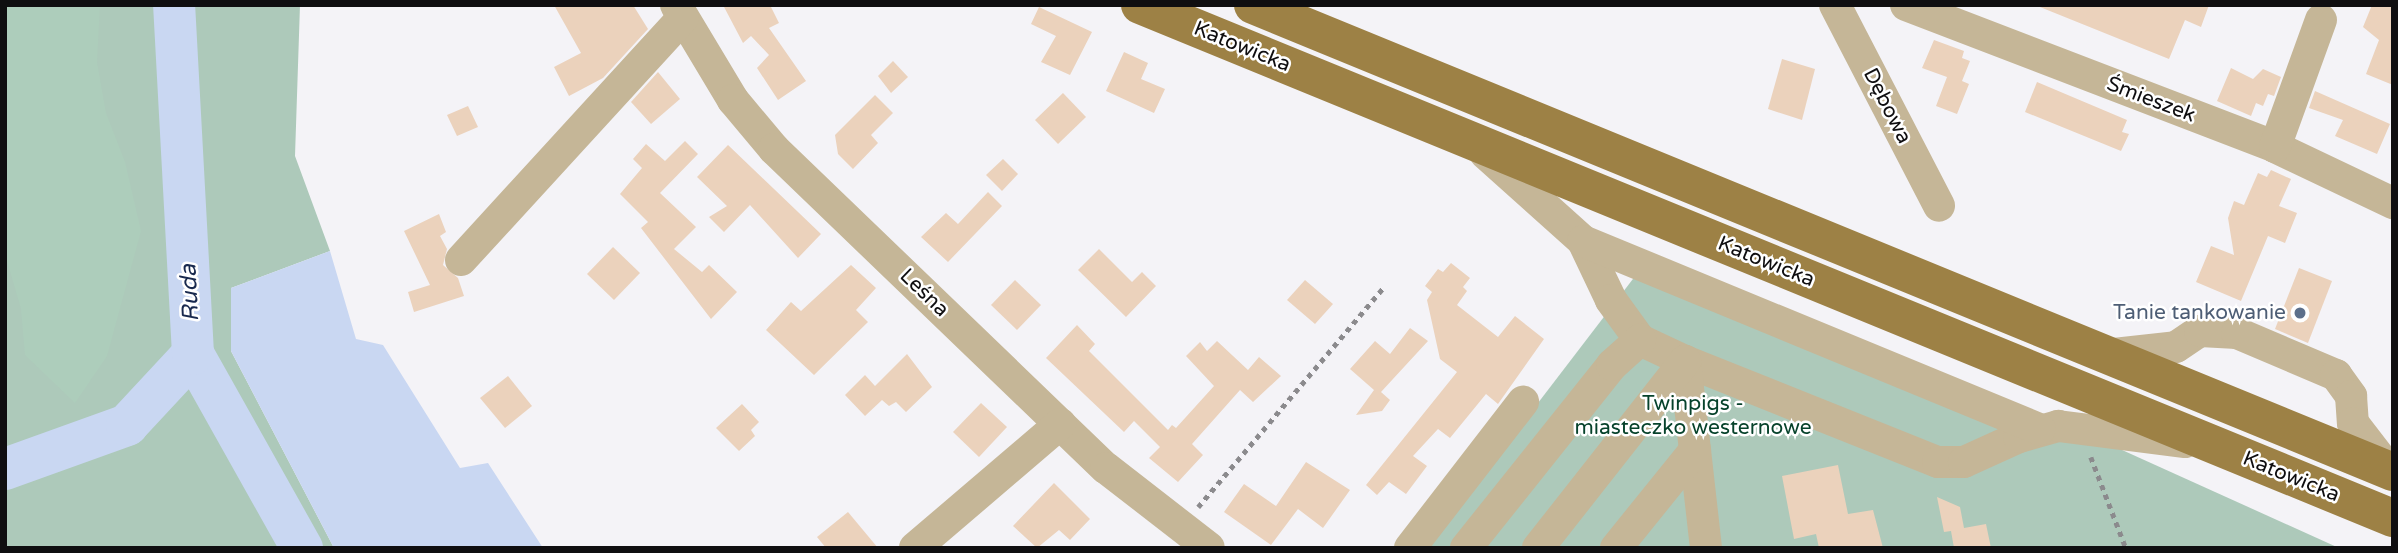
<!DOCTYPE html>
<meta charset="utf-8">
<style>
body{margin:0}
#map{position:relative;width:2398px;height:553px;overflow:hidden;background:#f4f3f7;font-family:"Varela Round",sans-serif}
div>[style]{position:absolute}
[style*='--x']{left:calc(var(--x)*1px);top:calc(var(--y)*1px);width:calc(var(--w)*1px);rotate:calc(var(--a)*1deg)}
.green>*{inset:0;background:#adc9ba}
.forest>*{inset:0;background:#adcdbb}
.water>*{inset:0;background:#c9d7f2}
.river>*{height:42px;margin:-21px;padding:0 21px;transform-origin:21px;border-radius:21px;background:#c9d7f2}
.building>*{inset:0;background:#ebd2bc}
.path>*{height:4.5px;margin-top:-2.25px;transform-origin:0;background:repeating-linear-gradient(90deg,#8b8a8d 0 5px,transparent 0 10px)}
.minor>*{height:32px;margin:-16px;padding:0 16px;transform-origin:16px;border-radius:16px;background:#c5b697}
.major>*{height:38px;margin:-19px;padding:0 19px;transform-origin:19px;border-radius:19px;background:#9d8145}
.dots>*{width:19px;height:19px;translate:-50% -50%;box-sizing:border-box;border:4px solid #fff;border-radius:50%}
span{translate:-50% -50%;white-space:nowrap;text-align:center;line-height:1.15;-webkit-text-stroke:5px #fff;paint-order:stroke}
.street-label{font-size:21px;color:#0f0e10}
.service-label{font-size:21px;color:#4e5e75}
.right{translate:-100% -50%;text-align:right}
.park-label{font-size:21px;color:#06422b}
.water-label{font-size:23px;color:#18294e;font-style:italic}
.frame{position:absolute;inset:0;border:7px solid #0f0e10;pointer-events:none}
</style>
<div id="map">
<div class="green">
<div style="clip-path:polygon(5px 5px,300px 5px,295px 156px,330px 251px,231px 288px,231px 351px,334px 548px,5px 548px)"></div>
<div style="clip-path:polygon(1649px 258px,2038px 412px,2339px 548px,1427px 548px)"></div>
</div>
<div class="forest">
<div style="clip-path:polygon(5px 5px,100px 5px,97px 62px,106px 113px,125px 162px,141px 231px,107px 356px,75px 403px,25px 355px,21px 309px,5px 254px)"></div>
</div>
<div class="water">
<div style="clip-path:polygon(330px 251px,356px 339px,383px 345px,460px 468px,488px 463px,543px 548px,334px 548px,231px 351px,231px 288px)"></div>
</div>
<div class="river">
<div style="--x:193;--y:354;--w:223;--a:60.7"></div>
<div style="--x:5;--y:469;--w:130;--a:-19.8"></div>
<div style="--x:127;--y:425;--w:97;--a:-47.1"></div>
<div style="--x:193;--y:354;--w:350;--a:-93.1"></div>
</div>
<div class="building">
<div style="clip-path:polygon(554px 5px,633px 5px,648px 29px,603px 78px,569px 96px,554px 67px,581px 53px)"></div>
<div style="clip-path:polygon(723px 5px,770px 5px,779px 23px,769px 28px,806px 81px,778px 100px,757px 68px,769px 55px,751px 36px,743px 43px)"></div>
<div style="clip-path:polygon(2035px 5px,2209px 5px,2201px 27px,2185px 20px,2169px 59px)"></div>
<div style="clip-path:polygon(2372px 5px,2393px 5px,2393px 85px,2366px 74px,2379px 40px,2363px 27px)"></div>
<div style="clip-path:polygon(1039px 7px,1092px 32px,1070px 75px,1041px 62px,1056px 36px,1031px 24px)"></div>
<div style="clip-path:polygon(1934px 40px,1964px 51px,1962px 58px,1970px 61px,1962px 81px,1969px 84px,1957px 114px,1936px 106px,1947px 77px,1922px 68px)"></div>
<div style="clip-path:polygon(1124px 52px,1148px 63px,1141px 79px,1165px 89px,1154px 113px,1106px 91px)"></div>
<div style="clip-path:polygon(1782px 59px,1815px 69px,1802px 120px,1768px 109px)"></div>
<div style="clip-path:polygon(893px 61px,908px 77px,891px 93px,878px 76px)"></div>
<div style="clip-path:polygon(2231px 68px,2253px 79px,2263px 69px,2281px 77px,2274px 96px,2268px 94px,2263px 106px,2256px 103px,2251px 116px,2217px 101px)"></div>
<div style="clip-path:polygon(658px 72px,680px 99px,651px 124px,631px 102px)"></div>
<div style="clip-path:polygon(2037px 82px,2127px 120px,2122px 132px,2129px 134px,2121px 151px,2025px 112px)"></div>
<div style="clip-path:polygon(2315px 91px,2390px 124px,2377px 154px,2335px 136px,2343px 120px,2309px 108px)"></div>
<div style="clip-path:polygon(1063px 93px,1086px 117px,1058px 144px,1035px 120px)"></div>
<div style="clip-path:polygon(875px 95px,893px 113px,871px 135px,878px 143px,853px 169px,838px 154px,835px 135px)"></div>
<div style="clip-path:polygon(468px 106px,478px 127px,457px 136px,447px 115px)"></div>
<div style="clip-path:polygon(685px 141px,698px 154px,660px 193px,696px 227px,674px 249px,702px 272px,709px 265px,737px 292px,711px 319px,641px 228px,648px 222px,620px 194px,642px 168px,633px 159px,646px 144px,665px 161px)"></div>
<div style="clip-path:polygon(728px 145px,821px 234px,798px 258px,750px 205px,724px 232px,709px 217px,727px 206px,697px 177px)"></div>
<div style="clip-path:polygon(1003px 159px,1018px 174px,1002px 191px,986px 175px)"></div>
<div style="clip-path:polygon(2271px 170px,2291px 179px,2279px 206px,2297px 213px,2285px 243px,2268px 236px,2241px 301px,2196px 282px,2211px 246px,2234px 255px,2228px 218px,2234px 201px,2244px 205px,2258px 173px,2267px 177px)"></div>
<div style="clip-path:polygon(988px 192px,1002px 206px,948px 262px,921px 237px,946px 213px,958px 224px)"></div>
<div style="clip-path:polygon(439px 214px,446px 232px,440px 236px,447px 249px,443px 265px,458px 278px,464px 296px,414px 312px,408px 292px,430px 285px,404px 231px)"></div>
<div style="clip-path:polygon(613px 247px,640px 273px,614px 300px,587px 274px)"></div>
<div style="clip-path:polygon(1099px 249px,1132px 282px,1142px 272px,1156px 286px,1126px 317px,1078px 270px)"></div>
<div style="clip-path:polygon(1451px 263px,1470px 278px,1463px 287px,1467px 291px,1457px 305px,1498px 337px,1515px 316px,1544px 339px,1498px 404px,1486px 394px,1450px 438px,1438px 429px,1413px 456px,1427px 466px,1406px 494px,1389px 482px,1377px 495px,1366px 485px,1457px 372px,1440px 359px,1427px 300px,1432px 292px,1425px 286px,1438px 269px,1443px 272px)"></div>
<div style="clip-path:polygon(851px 265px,876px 288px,856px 310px,868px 322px,814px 375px,766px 330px,791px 302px,801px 311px)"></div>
<div style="clip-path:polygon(2299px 268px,2332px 281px,2308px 343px,2275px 329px)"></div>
<div style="clip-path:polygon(1015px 280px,1041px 305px,1017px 330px,991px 305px)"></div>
<div style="clip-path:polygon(1305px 280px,1333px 304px,1315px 324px,1287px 300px)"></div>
<div style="clip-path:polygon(1077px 325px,1095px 344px,1089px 351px,1168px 430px,1172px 425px,1176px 428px,1214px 386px,1186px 356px,1200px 342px,1207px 351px,1217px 341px,1248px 370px,1259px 357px,1281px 376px,1253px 402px,1240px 390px,1192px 444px,1203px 455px,1178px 482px,1149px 458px,1160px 447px,1134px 421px,1124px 432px,1046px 358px)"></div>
<div style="clip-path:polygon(1410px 328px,1428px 341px,1381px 392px,1390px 400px,1382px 411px,1356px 415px,1374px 390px,1350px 369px,1375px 341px,1390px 354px)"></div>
<div style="clip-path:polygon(907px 354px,932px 387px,906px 412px,896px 402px,889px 406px,882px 400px,865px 416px,845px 395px,865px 375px,875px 386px)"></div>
<div style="clip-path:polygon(508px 376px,532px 406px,505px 428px,480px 398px)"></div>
<div style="clip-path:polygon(981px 403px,1007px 427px,979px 457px,953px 432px)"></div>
<div style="clip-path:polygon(742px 404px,759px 422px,751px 430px,755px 436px,739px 451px,716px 428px)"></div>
<div style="clip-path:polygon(1306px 462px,1350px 490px,1323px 528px,1298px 509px,1271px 545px,1224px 512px,1244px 484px,1276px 506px)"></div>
<div style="clip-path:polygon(1838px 465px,1848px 514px,1873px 510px,1883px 548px,1819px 548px,1816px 534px,1794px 539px,1782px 476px)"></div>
<div style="clip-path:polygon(1054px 483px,1090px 519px,1070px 540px,1059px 530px,1037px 548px,1013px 526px)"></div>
<div style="clip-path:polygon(1937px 497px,1960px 507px,1964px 528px,1986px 524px,1991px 548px,1954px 548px,1951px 531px,1944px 532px)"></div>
<div style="clip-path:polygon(848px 512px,878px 548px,826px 548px,817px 537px)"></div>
</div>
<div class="path">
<div style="--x:2091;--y:457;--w:97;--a:69"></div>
<div style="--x:1198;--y:507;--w:287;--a:-49.8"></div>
</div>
<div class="minor">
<div style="--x:676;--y:5;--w:111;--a:59"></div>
<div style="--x:733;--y:100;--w:64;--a:50.1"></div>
<div style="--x:774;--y:149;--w:460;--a:43.9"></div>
<div style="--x:1106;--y:468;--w:130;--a:37.8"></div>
<div style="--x:1835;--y:5;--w:226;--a:62.6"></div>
<div style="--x:1906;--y:5;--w:395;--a:21"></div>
<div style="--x:2275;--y:147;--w:131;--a:25.4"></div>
<div style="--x:2275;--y:147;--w:135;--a:-70.1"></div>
<div style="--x:1485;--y:153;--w:132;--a:41.9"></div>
<div style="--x:1583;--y:241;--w:65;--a:64.6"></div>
<div style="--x:1611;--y:300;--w:49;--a:54.1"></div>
<div style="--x:1640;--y:340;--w:50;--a:25"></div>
<div style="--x:1685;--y:361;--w:272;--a:21.8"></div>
<div style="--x:1938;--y:462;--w:26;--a:0"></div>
<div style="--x:1964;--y:462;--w:60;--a:-24.4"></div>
<div style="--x:2019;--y:437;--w:41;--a:-15.8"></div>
<div style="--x:2058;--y:426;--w:128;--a:7.2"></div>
<div style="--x:1583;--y:241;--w:494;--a:22.4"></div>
<div style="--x:461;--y:260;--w:328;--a:-47.5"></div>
<div style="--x:2105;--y:355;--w:71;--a:-6.4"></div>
<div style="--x:2176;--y:347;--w:29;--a:-34"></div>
<div style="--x:2200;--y:331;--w:37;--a:3"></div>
<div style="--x:2237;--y:333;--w:108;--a:23"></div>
<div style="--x:2336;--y:375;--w:26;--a:54"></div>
<div style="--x:2351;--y:396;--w:27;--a:86"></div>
<div style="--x:2353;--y:423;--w:61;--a:52.4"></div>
<div style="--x:1685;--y:361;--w:188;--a:83.6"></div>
<div style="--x:915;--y:548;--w:191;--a:-40.5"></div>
<div style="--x:1410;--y:548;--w:185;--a:-52.3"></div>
<div style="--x:1466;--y:548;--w:234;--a:-51.4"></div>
<div style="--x:1612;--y:365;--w:38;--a:-42"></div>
<div style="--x:1538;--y:548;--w:238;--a:-51.8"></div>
<div style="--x:1616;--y:548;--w:126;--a:-51.1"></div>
</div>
<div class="major">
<div style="--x:1140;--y:5;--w:1354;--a:22.27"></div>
<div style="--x:1253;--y:5;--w:1232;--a:22.28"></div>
</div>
<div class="dots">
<div style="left:2300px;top:313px;background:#5c6f8a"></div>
</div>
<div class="street-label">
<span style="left:1242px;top:47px;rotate:22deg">Katowicka</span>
<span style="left:2151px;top:100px;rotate:21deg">Śmieszek</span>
<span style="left:1887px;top:106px;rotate:63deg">Dębowa</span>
<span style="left:1766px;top:262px;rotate:22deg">Katowicka</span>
<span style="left:924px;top:293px;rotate:44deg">Leśna</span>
<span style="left:2291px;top:477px;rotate:22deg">Katowicka</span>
</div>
<div class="service-label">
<span class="right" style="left:2286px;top:313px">Tanie tankowanie</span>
</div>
<div class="park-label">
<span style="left:1693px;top:416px">Twinpigs -<br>miasteczko westernowe</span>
</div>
<div class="water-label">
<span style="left:190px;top:293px;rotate:-93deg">Ruda</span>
</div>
<div class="frame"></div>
</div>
